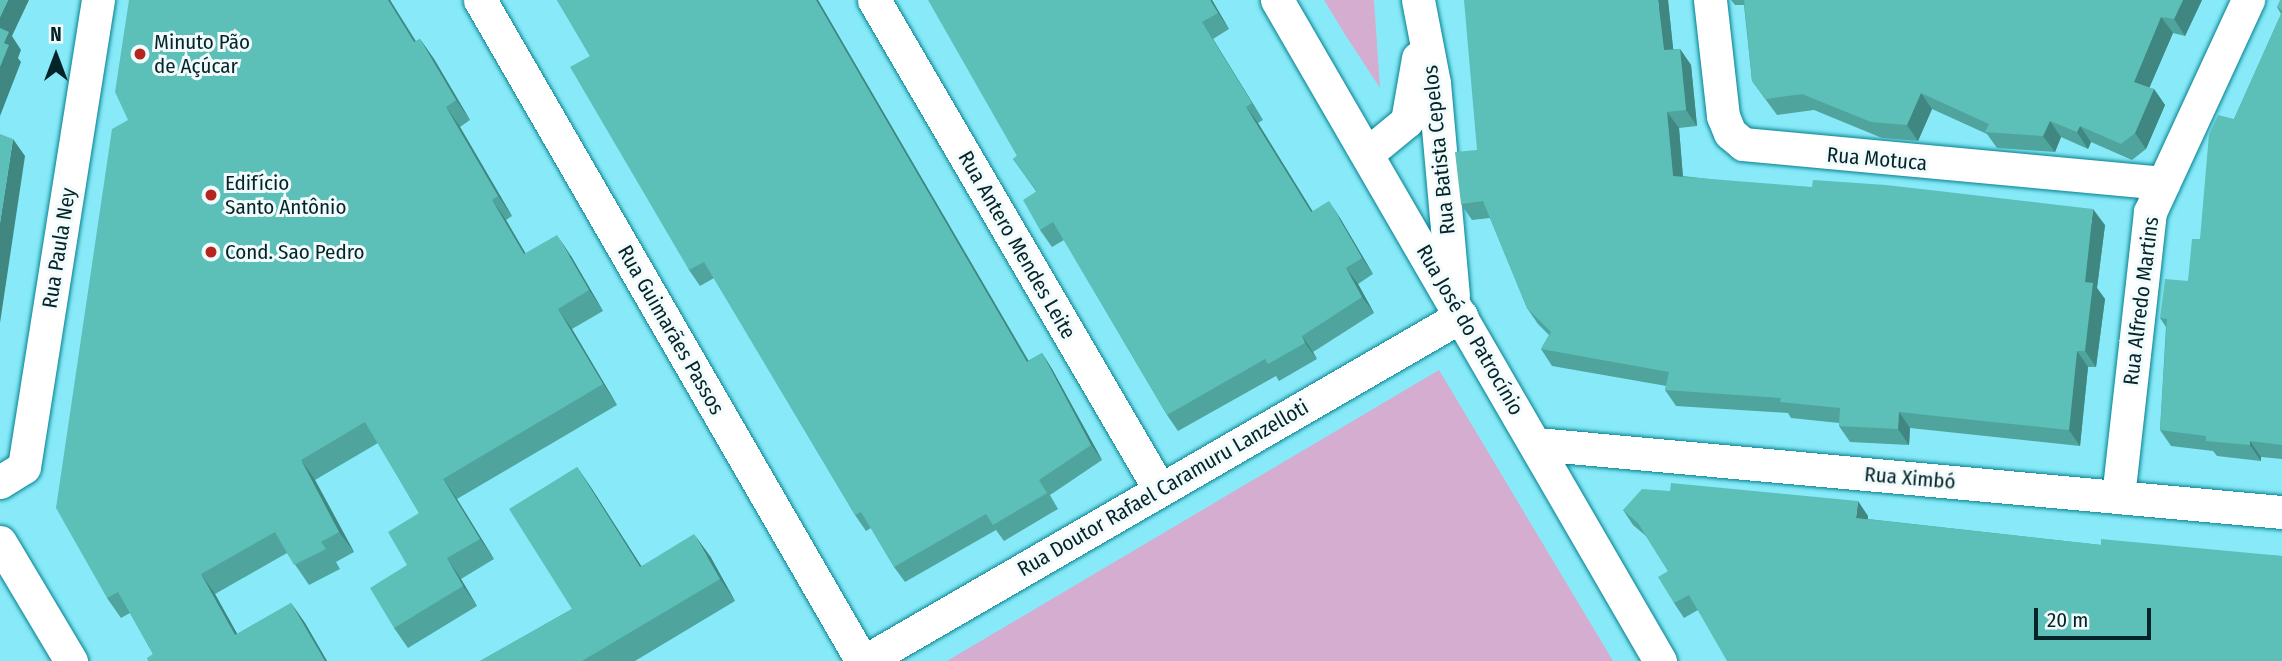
<!DOCTYPE html>
<meta charset="utf-8">
<style>
body{margin:0}
#map{position:relative;width:2282px;height:661px;overflow:hidden;background:#88eaf9;font-family:"Fira Sans Condensed",sans-serif}
div>[style]{position:absolute}
[style*='--x']{left:calc(var(--x)*1px);top:calc(var(--y)*1px);width:calc(var(--w)*1px);rotate:calc(var(--a)*1deg)}
.green>*{inset:0;background:#d4add1}
.roads{filter:drop-shadow(0 0 2px #04818f) drop-shadow(0 0 2px #04818f)}
.street>*{height:33px;margin:-16.5px;padding:0 16.5px;transform-origin:16.5px;border-radius:16.5px;background:#fff}
.wall>*{inset:0;background:#4fa59e}
.shaded-wall>*{inset:0;background:#408681}
.building>*{inset:0;background:#5cc0b8}
.dots>*{width:19px;height:19px;translate:-50% -50%;box-sizing:border-box;border:4px solid #f2fbfc;border-radius:50%}
span{translate:-50% -50%;white-space:nowrap;text-align:center;line-height:1.15;-webkit-text-stroke:6px #f2fbfc;paint-order:stroke}
.poi-label{font-size:21px;color:#042429}
.left{translate:0 -50%;text-align:left}
.street-label{font-size:21px;color:#042429}
.north{position:absolute;left:21px;top:21px;width:70px;height:70px;-webkit-text-stroke:5px #f2fbfc;paint-order:stroke;rotate:0deg;font-size:19px;font-weight:700;line-height:28px;text-align:center;color:#042429}
.north::after{content:'';display:block;margin:auto;width:24px;height:32px;background:#042429;clip-path:polygon(50% 0,100% 100%,50% 72%,0 100%)}
.scale{position:absolute;left:2034px;top:608px;width:117px;height:32px;box-sizing:border-box;border:4px solid #042429;border-top:0;padding-left:9px;font-size:21px;line-height:24px;white-space:nowrap;color:#042429;-webkit-text-stroke:5px #f2fbfc;paint-order:stroke}
</style>
<div id="map">
<div class="green">
<div style="clip-path:polygon(1324px 0,1374px 0,1380px 88px,1346px 36px)"></div>
<div style="clip-path:polygon(1439px 370px,1613px 661px,947px 661px)"></div>
</div>
<div class="roads">
<div class="street">
<div style="--x:480;--y:0;--w:763;--a:59.98"></div>
<div style="--x:874;--y:0;--w:567;--a:59.73"></div>
<div style="--x:1277;--y:0;--w:764;--a:59.91"></div>
<div style="--x:1418;--y:0;--w:85;--a:79.1"></div>
<div style="--x:1434;--y:83;--w:213;--a:84.9"></div>
<div style="--x:1710;--y:0;--w:117;--a:83.6"></div>
<div style="--x:1723;--y:116;--w:18;--a:68"></div>
<div style="--x:1730;--y:133;--w:17;--a:40"></div>
<div style="--x:1743;--y:144;--w:422;--a:5.3"></div>
<div style="--x:1368;--y:153;--w:50;--a:-39.4"></div>
<div style="--x:1407;--y:121;--w:64;--a:-80.1"></div>
<div style="--x:1537;--y:444;--w:748;--a:5.22"></div>
<div style="--x:0;--y:482;--w:28;--a:-32"></div>
<div style="--x:24;--y:467;--w:473;--a:-81"></div>
<div style="--x:2118;--y:497;--w:287;--a:-83.6"></div>
<div style="--x:2150;--y:212;--w:234;--a:-65.2"></div>
<div style="--x:0;--y:542;--w:139;--a:59.2"></div>
<div style="--x:865;--y:661;--w:689;--a:-30.06"></div>
</div>
</div>
<div class="wall">
<div style="clip-path:polygon(129px 0,390px 0,416px 41px,420px 39px,434px 59px,470px 120px,460px 127px,512px 216px,506px 220px,526px 254px,571px 256px,603px 311px,572px 329px,617px 405px,457px 499px,494px 559px,461px 579px,477px 606px,408px 648px,394px 628px,419px 513px,378px 443px,315px 480px,354px 552px,336px 562px,340px 569px,309px 585px,287px 553px,215px 594px,237px 634px,291px 603px,305px 623px,327px 661px,148px 661px,153px 654px,130px 613px,121px 618px,107px 598px,128px 120px)"></div>
<div style="clip-path:polygon(557px 0,818px 0,1028px 361px,1042px 353px,1052px 369px,1102px 460px,1050px 495px,1058px 509px,1004px 541px,996px 530px,905px 582px,894px 567px,871px 528px,866px 531px,855px 515px,714px 278px,700px 286px,689px 270px,590px 56px)"></div>
<div style="clip-path:polygon(1212px 0,1229px 29px,1213px 39px,1263px 120px,1258px 123px,1312px 211px,1340px 218px,1373px 274px,1358px 284px,1374px 313px,1313px 352px,1317px 359px,1279px 381px,1276px 376px,1178px 431px,1167px 415px,1064px 240px,1052px 247px,1040px 230px,1036px 191px,1013px 159px)"></div>
<div style="clip-path:polygon(1668px 0,1673px 49px,1680px 49px,1691px 65px,1697px 126px,1679px 128px,1683px 176px,2105px 225px,2097px 288px,2105px 299px,2096px 367px,2088px 367px,2080px 446px,1910px 428px,1909px 445px,1850px 442px,1839px 426px,1839px 423px,1791px 418px,1788px 413px,1676px 406px,1665px 390px,1666px 386px,1552px 366px,1541px 349px,1549px 335px,1538px 324px,1527px 308px,1490px 218px,1472px 220px,1461px 204px,1477px 150px)"></div>
<div style="clip-path:polygon(1731px 0,2202px 0,2185px 36px,2173px 33px,2149px 88px,2154px 89px,2165px 105px,2146px 149px,2132px 160px,2091px 142px,2088px 149px,2061px 137px,2055px 152px,1997px 148px,1987px 134px,1932px 109px,1918px 141px,1882px 138px,1814px 110px,1777px 115px,1752px 81px,1744px 5px,1735px 5px)"></div>
<div style="clip-path:polygon(2282px 0,2282px 459px,2261px 457px,2261px 461px,2217px 456px,2213px 451px,2171px 446px,2160px 430px,2166px 327px,2160px 318px,2188px 281px,2234px 119px,2281px 14px,2277px 7px)"></div>
<div style="clip-path:polygon(577px 467px,592px 489px,641px 566px,710px 556px,735px 601px,635px 661px,480px 661px,572px 609px)"></div>
<div style="clip-path:polygon(1623px 510px,1868px 516px,1868px 519px,2101px 545px,2282px 556px,1698px 610px,1684px 618px,1674px 603px,1668px 571px,1646px 536px,1633px 525px)"></div>
</div>
<div class="shaded-wall">
<div style="clip-path:polygon(8px 0,29px 0,12px 36px,21px 50px,18px 58px,21px 62px,0 116px,0 17px)"></div>
<div style="clip-path:polygon(388px 0,390px 0,428px 62px,414px 42px)"></div>
<div style="clip-path:polygon(816px 0,818px 0,1038px 377px,1027px 362px)"></div>
<div style="clip-path:polygon(1210px 0,1212px 0,1229px 29px,1218px 13px)"></div>
<div style="clip-path:polygon(1658px 0,1668px 0,1675px 66px,1664px 50px)"></div>
<div style="clip-path:polygon(2183px 0,2202px 0,2185px 36px,2174px 19px)"></div>
<div style="clip-path:polygon(2161px 17px,2173px 33px,2145px 98px,2134px 82px)"></div>
<div style="clip-path:polygon(1202px 22px,1213px 39px,1263px 120px,1252px 103px)"></div>
<div style="clip-path:polygon(420px 39px,434px 59px,470px 120px,456px 100px)"></div>
<div style="clip-path:polygon(1680px 49px,1691px 65px,1697px 126px,1686px 110px)"></div>
<div style="clip-path:polygon(2154px 89px,2165px 105px,2146px 149px,2135px 133px)"></div>
<div style="clip-path:polygon(1921px 93px,1932px 109px,1918px 141px,1907px 125px)"></div>
<div style="clip-path:polygon(446px 107px,460px 127px,512px 216px,498px 196px)"></div>
<div style="clip-path:polygon(1246px 107px,1258px 123px,1323px 228px,1311px 212px)"></div>
<div style="clip-path:polygon(1667px 112px,1679px 128px,1684px 192px,1673px 176px)"></div>
<div style="clip-path:polygon(2050px 121px,2061px 137px,2055px 152px,2043px 136px)"></div>
<div style="clip-path:polygon(2080px 126px,2091px 142px,2088px 149px,2077px 132px)"></div>
<div style="clip-path:polygon(13px 139px,25px 156px,0 323px,0 223px)"></div>
<div style="clip-path:polygon(492px 200px,506px 220px,538px 275px,524px 254px)"></div>
<div style="clip-path:polygon(1329px 201px,1340px 218px,1373px 274px,1362px 258px)"></div>
<div style="clip-path:polygon(2093px 209px,2105px 225px,2097px 288px,2105px 299px,2096px 367px,2085px 351px,2085px 282px)"></div>
<div style="clip-path:polygon(557px 235px,571px 256px,603px 311px,589px 290px)"></div>
<div style="clip-path:polygon(1346px 268px,1358px 284px,1374px 313px,1362px 297px)"></div>
<div style="clip-path:polygon(558px 309px,572px 329px,617px 405px,603px 384px)"></div>
<div style="clip-path:polygon(1302px 336px,1313px 352px,1317px 359px,1305px 343px)"></div>
<div style="clip-path:polygon(2077px 351px,2088px 367px,2080px 446px,2069px 430px)"></div>
<div style="clip-path:polygon(1042px 353px,1052px 369px,1102px 460px,1091px 445px)"></div>
<div style="clip-path:polygon(1899px 412px,1910px 428px,1909px 445px,1898px 429px)"></div>
<div style="clip-path:polygon(2250px 441px,2261px 457px,2261px 461px,2250px 445px)"></div>
<div style="clip-path:polygon(301px 460px,315px 480px,354px 552px,339px 532px)"></div>
<div style="clip-path:polygon(577px 467px,592px 489px,656px 589px,640px 567px)"></div>
<div style="clip-path:polygon(443px 479px,457px 499px,494px 559px,480px 539px)"></div>
<div style="clip-path:polygon(1858px 501px,1868px 516px,1866px 533px,1856px 518px)"></div>
<div style="clip-path:polygon(694px 534px,710px 556px,735px 601px,720px 579px)"></div>
<div style="clip-path:polygon(447px 558px,461px 579px,477px 606px,463px 586px)"></div>
<div style="clip-path:polygon(201px 574px,215px 594px,249px 655px,235px 635px)"></div>
<div style="clip-path:polygon(291px 603px,305px 623px,327px 661px,325px 661px)"></div>
</div>
<div class="building">
<div style="clip-path:polygon(0 0,8px 0,0 17px)"></div>
<div style="clip-path:polygon(129px 0,388px 0,414px 42px,420px 39px,456px 100px,446px 107px,498px 196px,492px 200px,524px 254px,557px 235px,589px 290px,558px 309px,603px 384px,443px 479px,480px 539px,447px 558px,463px 586px,394px 628px,370px 588px,407px 565px,388px 532px,419px 513px,365px 422px,301px 460px,339px 532px,321px 542px,326px 549px,294px 565px,275px 532px,201px 574px,235px 635px,291px 603px,325px 661px,148px 661px,147px 658px,153px 654px,118px 592px,107px 598px,56px 508px,112px 129px,128px 120px,115px 92px)"></div>
<div style="clip-path:polygon(557px 0,816px 0,1027px 362px,1042px 353px,1091px 445px,1039px 480px,1047px 493px,993px 525px,986px 514px,894px 567px,861px 512px,855px 515px,704px 262px,689px 270px,570px 67px,590px 56px)"></div>
<div style="clip-path:polygon(928px 0,1210px 0,1218px 13px,1202px 22px,1252px 103px,1246px 107px,1311px 212px,1329px 201px,1362px 258px,1346px 268px,1362px 297px,1302px 336px,1305px 343px,1268px 364px,1265px 359px,1167px 415px,1053px 222px,1040px 230px,1023px 200px,1037px 191px,1013px 159px,1017px 156px)"></div>
<div style="clip-path:polygon(1464px 0,1658px 0,1664px 50px,1680px 49px,1686px 110px,1667px 112px,1673px 176px,1812px 187px,1813px 180px,1886px 185px,2093px 209px,2085px 282px,2093px 283px,2085px 351px,2077px 351px,2069px 430px,1899px 412px,1898px 429px,1839px 426px,1840px 408px,1780px 402px,1781px 398px,1665px 390px,1669px 372px,1541px 349px,1551px 332px,1527px 308px,1483px 201px,1461px 204px,1455px 152px,1477px 150px)"></div>
<div style="clip-path:polygon(1744px 0,2183px 0,2174px 19px,2161px 17px,2134px 82px,2154px 89px,2135px 133px,2121px 144px,2080px 126px,2077px 132px,2050px 121px,2043px 136px,1985px 132px,1989px 124px,1921px 93px,1907px 125px,1871px 122px,1802px 94px,1766px 99px,1752px 81px)"></div>
<div style="clip-path:polygon(2280px 0,2282px 0,2282px 10px,2277px 7px)"></div>
<div style="clip-path:polygon(2282px 12px,2282px 445px,2250px 441px,2250px 445px,2206px 441px,2206px 436px,2160px 430px,2167px 319px,2160px 318px,2165px 279px,2188px 281px,2192px 239px,2200px 239px,2209px 134px,2218px 115px,2234px 119px)"></div>
<div style="clip-path:polygon(0 28px,9px 32px,4px 43px,9px 45px,0 67px)"></div>
<div style="clip-path:polygon(0 134px,13px 139px,0 223px)"></div>
<div style="clip-path:polygon(577px 467px,640px 567px,694px 534px,720px 579px,582px 661px,480px 661px,572px 609px,509px 509px)"></div>
<div style="clip-path:polygon(1671px 483px,1858px 501px,1856px 518px,2101px 545px,2101px 539px,2282px 556px,2282px 661px,1727px 661px,1689px 595px,1674px 603px,1658px 577px,1668px 571px,1638px 523px,1623px 510px,1642px 489px,1670px 491px)"></div>
</div>
<div class="dots">
<div style="left:140px;top:54px;background:#b5261e"></div>
<div style="left:211px;top:195px;background:#b5261e"></div>
<div style="left:211px;top:252px;background:#b5261e"></div>
</div>
<div class="poi-label">
<span class="left" style="left:154px;top:54px">Minuto Pão<br>de Açúcar</span>
<span class="left" style="left:225px;top:195px">Edifício<br>Santo Antônio</span>
<span class="left" style="left:225px;top:252px">Cond. Sao Pedro</span>
</div>
<div class="street-label">
<span style="left:1439px;top:150px;rotate:-96deg">Rua Batista Cepelos</span>
<span style="left:1877px;top:159px;rotate:5deg">Rua Motuca</span>
<span style="left:1017px;top:245px;rotate:60deg">Rua Antero Mendes Leite</span>
<span style="left:59px;top:248px;rotate:-81deg">Rua Paula Ney</span>
<span style="left:2141px;top:301px;rotate:-83deg">Rua Alfredo Martins</span>
<span style="left:671px;top:330px;rotate:60deg">Rua Guimarães Passos</span>
<span style="left:1470px;top:330px;rotate:60deg">Rua José do Patrocínio</span>
<span style="left:1910px;top:478px;rotate:5deg">Rua Ximbó</span>
<span style="left:1163px;top:488px;rotate:-30deg">Rua Doutor Rafael Caramuru Lanzelloti</span>
</div>
<div class="north">N</div>
<div class="scale">20 m</div>
</div>
